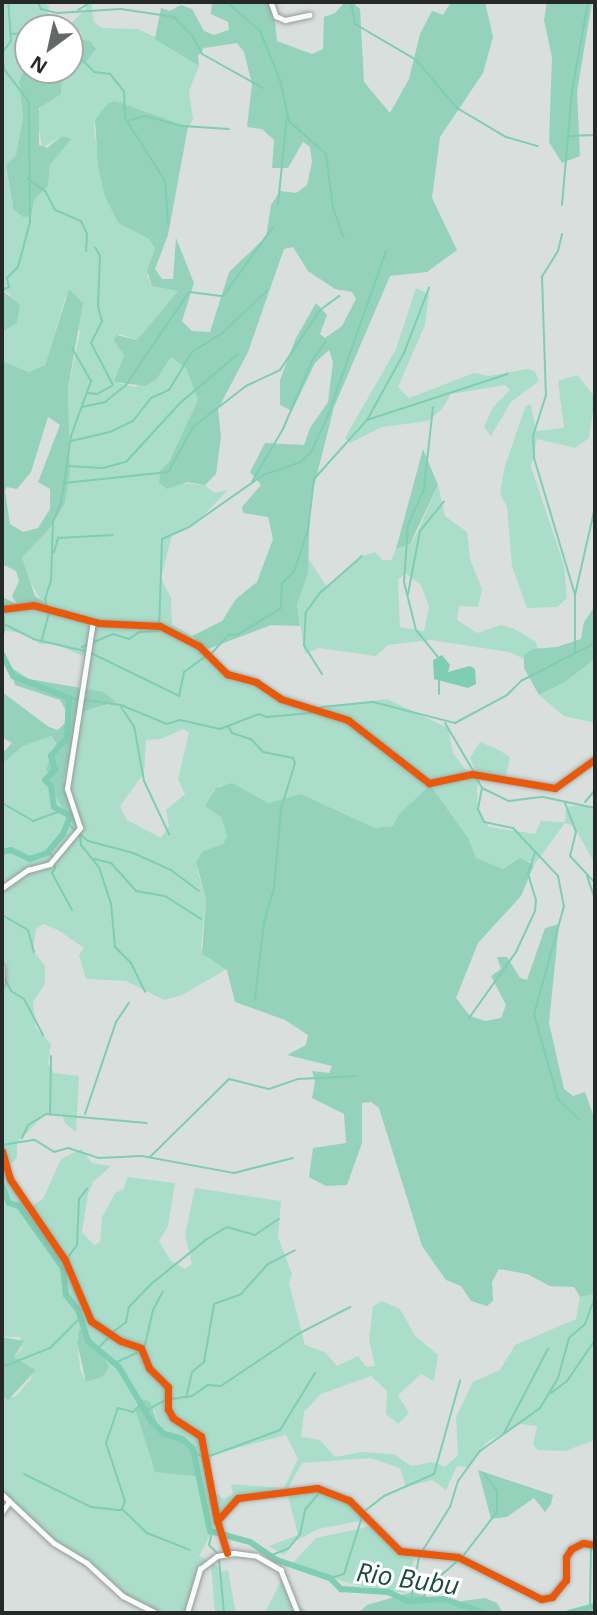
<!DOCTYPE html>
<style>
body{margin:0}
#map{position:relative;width:597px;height:1615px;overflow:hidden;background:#d9dfdc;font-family:"Open Sans",sans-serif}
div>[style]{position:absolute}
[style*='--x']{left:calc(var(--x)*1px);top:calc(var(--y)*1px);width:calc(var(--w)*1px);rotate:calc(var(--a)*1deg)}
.green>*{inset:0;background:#abdeca}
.forest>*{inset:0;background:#94d2bc}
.water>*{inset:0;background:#7fcdb2}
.stream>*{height:2px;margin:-1px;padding:0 1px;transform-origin:1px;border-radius:1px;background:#7fcdb2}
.river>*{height:6px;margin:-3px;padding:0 3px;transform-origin:3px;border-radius:3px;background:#7fcdb2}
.roads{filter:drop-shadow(0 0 2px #979b99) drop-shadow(0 0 2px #979b99)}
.minor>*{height:4.5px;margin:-2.25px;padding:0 2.25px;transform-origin:2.25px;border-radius:2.25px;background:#f9fafa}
.cycleway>*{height:7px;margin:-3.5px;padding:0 3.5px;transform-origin:3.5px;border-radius:3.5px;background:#e8590c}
span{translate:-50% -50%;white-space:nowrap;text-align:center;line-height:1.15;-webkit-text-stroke:6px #fff;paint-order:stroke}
.water-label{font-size:26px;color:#1d4b3b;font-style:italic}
.frame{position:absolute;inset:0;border:4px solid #252927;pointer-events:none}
.north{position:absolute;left:14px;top:14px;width:70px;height:70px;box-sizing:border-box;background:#fff;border:2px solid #a8a9a9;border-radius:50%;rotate:213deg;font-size:19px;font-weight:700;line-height:28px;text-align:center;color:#252927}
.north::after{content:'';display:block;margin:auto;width:24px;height:32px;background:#646966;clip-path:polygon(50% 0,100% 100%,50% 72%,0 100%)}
</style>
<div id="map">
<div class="green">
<div style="clip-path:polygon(evenodd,2px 2px,41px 2px,49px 6px,47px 28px,28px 28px,28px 62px,19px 81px,23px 117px,16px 155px,6px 165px,12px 206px,34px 200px,48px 186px,50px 165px,62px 136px,42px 148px,37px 116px,42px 104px,62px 90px,62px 72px,70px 70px,70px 65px,79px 65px,90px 41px,81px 39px,81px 32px,66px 28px,86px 9px,85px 2px,91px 2px,94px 22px,102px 28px,138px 29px,171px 45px,199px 66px,189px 91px,193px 119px,188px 128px,128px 108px,95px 120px,94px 130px,105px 197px,118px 223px,149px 239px,155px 249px,147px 276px,152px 286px,178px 291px,137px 340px,120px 334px,114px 341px,124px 355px,115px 382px,135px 387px,161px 372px,171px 357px,186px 368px,198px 400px,197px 409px,158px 481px,205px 485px,214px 493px,228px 490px,193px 526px,172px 535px,161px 578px,171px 598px,172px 625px,192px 636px,223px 669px,264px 683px,275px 696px,308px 708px,387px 699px,448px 728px,453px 753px,468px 773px,477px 774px,470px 758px,480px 742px,497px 749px,510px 757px,505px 781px,479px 777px,477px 791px,478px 810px,489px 827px,535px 834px,541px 821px,565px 822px,566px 807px,584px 805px,595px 811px,595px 864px,574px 826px,565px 823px,534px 865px,531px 861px,503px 869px,476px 858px,430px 785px,399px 814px,393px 826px,375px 828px,301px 794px,268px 803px,221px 785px,213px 791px,227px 836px,223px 844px,203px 851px,197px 869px,206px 899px,201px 948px,207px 958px,227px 969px,182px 995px,164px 1000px,126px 981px,86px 979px,79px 955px,84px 948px,58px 930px,43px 924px,36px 929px,33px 950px,45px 966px,45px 984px,33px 1002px,36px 1028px,51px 1044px,48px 1064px,54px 1073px,79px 1076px,76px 1132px,65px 1123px,62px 1114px,45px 1114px,17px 1143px,17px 1158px,5px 1169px,26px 1209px,43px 1199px,61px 1159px,81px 1149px,92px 1163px,111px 1166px,93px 1182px,88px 1194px,82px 1232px,94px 1245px,100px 1242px,102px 1217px,115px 1193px,124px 1189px,127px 1177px,175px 1183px,168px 1226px,159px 1241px,170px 1260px,185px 1269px,192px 1264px,185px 1235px,195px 1188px,281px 1201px,278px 1237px,292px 1274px,289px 1283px,305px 1345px,325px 1352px,337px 1366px,358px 1356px,366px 1367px,375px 1366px,369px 1340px,373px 1306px,382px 1301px,400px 1309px,415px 1336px,438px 1355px,434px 1381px,421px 1374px,398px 1395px,409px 1413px,398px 1424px,386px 1414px,387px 1391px,371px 1376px,321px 1394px,304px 1412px,301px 1437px,320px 1440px,335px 1457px,362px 1452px,394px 1454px,411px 1466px,433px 1462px,445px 1467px,458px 1455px,456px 1417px,473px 1382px,500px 1370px,515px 1345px,576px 1319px,580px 1297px,595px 1294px,595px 1440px,565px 1451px,538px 1450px,533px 1445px,537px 1426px,520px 1424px,487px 1442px,467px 1467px,457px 1466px,446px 1490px,432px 1480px,406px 1487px,400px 1468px,370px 1458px,302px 1463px,288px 1488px,339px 1492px,370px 1519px,318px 1529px,294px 1542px,284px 1555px,269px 1546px,298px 1535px,288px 1496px,239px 1496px,222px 1513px,199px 1556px,218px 1566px,221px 1572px,228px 1570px,236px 1613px,215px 1613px,211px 1566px,201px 1573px,188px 1613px,151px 1613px,125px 1600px,99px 1576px,64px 1553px,2px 1497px,2px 1397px,15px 1397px,31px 1379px,33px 1368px,14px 1357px,22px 1348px,20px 1337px,2px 1337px,2px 764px,23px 746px,50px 736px,56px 743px,46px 769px,57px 799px,73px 824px,72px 798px,63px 781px,81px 712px,111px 704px,104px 692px,84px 691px,91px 660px,56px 644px,40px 644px,26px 634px,2px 630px,5px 610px,42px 602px,22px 568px,22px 558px,50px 528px,65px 503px,70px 472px,68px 388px,80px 332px,66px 295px,45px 365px,29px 372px,2px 361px,2px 332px,17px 323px,10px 294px,2px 290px,2px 2px,183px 729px,189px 733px,178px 779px,185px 794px,166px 810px,169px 826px,161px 838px,127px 820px,120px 806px,144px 773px,146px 740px,161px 739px,183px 729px,2px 2px,77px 1336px,99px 1346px,91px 1381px,86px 1382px,80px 1369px,77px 1336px,2px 2px,154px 1409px,160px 1430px,179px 1434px,199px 1473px,152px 1464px,145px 1430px,154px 1409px,2px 2px,286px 1435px,298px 1459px,284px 1488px,231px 1484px,233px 1494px,223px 1499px,212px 1490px,211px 1455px,286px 1435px)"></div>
<div style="clip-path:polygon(416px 288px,429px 294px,425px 325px,398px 387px,409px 398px,474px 373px,489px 376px,526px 369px,535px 371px,539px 381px,511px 402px,491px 436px,484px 427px,493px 407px,510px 390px,505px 385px,451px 394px,442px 409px,428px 421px,382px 427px,350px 443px,345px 438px,396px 349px)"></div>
<div style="clip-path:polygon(577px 375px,595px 397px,589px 438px,575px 448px,537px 439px,531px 467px,564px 565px,567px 598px,557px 607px,527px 608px,512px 566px,507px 507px,500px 494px,504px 469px,526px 405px,531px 405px,536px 431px,564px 428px,558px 381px)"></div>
<div style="clip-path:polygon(evenodd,438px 485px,445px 516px,467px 532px,470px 559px,482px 589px,478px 607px,459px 606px,457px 620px,477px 633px,501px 625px,514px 629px,535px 641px,538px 649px,524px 659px,509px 652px,431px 640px,388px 645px,376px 656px,319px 648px,305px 654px,297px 604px,308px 558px,327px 587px,360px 557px,375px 552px,383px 560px,391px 560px,396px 549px,410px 544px,417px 533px,438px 485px,405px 573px,421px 585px,429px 607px,424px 631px,400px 627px,398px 580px,405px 573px)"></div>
<div style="clip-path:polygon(595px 659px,595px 723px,564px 716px,539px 695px,565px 682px)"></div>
<div style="clip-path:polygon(376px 1525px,398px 1550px,414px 1559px,405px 1593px,360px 1586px,290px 1566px,316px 1538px)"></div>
<div style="clip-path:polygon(284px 1574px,296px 1604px,310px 1613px,265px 1613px)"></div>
</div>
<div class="forest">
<div style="clip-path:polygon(212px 2px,273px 2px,277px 41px,312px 54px,323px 49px,324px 17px,335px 13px,345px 2px,352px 2px,360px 9px,364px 82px,390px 113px,409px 79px,420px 34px,432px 11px,443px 15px,451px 2px,485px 2px,493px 37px,483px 73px,440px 137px,432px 198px,457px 250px,427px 272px,390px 276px,334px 407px,310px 502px,308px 573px,297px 604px,300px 626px,271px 625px,205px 650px,192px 636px,222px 621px,236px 599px,257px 582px,273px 539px,268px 517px,243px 513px,242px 507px,261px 485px,250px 472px,265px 443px,304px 445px,310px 428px,328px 402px,333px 362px,329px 350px,315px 363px,292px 411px,280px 405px,280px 380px,296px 338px,316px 303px,327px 315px,320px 334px,325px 338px,342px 326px,356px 299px,352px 292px,335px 289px,308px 271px,293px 247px,284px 249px,248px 352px,218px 409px,221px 437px,216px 474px,205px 485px,187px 482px,167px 489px,159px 483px,160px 471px,169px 462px,198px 400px,186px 368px,171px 357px,156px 380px,145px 386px,114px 382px,124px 355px,114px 341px,116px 335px,137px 340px,178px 291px,152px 286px,147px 271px,155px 249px,149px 239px,118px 223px,105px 197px,98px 166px,95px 120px,108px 103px,115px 101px,188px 127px,168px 235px,155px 269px,162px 279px,173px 279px,176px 238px,194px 283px,182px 321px,192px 331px,210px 332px,229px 272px,266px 237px,271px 205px,280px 191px,296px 193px,307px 185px,312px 162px,310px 147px,303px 142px,288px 168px,272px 168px,274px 140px,262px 129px,247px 127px,252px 84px,244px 52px,237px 43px,204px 48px,198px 56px,199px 66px,155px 39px,161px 8px,170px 11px,181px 5px,192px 9px,204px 31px,214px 35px,229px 30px,228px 22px,211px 14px)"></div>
<div style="clip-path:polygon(547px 2px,592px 2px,577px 92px,580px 156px,562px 163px,549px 142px,552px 57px,544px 20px)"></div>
<div style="clip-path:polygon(79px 39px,90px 41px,96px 49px,85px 63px,70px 65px,70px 41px)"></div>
<div style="clip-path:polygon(28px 62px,28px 70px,63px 70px,61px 94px,39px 108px,39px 145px,47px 148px,62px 136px,71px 139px,50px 165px,48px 186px,34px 200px,31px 216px,23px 217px,13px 209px,6px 165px,16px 155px,23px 117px,19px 81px)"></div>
<div style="clip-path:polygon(evenodd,69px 289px,83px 303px,68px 388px,70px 472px,65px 503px,50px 528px,22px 558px,35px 596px,46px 603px,44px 608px,23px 605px,2px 615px,2px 597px,17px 604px,12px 596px,19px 581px,16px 571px,2px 564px,2px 361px,29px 372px,45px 365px,69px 289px,48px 417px,60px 425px,38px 482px,50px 489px,50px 509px,38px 528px,23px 532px,10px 524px,5px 491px,7px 487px,17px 489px,31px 472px,48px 417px)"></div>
<div style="clip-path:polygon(2px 290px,20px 305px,17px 323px,2px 332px)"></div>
<div style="clip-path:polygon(423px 449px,438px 485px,410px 544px,396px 549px)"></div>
<div style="clip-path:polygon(595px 606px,595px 659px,565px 682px,539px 695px,524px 668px,524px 655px,532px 649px,557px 647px,581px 639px,584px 622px)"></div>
<div style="clip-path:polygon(10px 667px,29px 679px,104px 692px,116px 702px,81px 712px,63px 781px,79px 818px,73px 825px,57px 799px,46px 769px,56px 743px,51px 736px,23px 746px,2px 764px,2px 754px,12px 743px,2px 737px,2px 692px,49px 727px,58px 730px,65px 723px,65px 709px,60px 700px,15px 685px)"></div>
<div style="clip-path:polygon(232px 783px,268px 803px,301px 794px,375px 828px,393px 826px,399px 814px,430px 785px,468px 838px,476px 858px,503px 869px,520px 858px,534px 865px,521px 896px,478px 943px,456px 998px,470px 1016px,485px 1021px,501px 1018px,506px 1005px,491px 976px,501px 969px,497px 957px,507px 957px,520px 978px,527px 980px,545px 928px,559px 924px,549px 1023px,564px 1089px,573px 1096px,585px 1092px,595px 1120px,595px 1294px,580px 1297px,574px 1287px,550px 1286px,527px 1274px,499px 1269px,492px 1282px,493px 1301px,487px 1306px,471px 1301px,461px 1286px,446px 1280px,422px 1246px,379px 1108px,371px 1102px,362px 1103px,362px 1143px,347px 1185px,326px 1186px,309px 1177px,313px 1148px,346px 1143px,344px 1114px,312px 1098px,315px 1082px,312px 1071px,329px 1073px,332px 1066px,287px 1055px,306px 1045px,308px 1035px,285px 1020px,235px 1002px,227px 970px,202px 954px,206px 899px,196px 862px,203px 851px,223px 844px,227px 836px,221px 817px,205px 806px,216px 788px)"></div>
<div style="clip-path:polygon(84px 1328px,109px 1366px,104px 1376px,86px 1382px,77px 1342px,79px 1330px)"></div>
<div style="clip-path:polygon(2px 1337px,24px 1341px,14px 1357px,36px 1370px,8px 1400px,2px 1397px)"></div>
<div style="clip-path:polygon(143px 1399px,150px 1402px,160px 1430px,179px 1434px,193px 1448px,199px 1473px,195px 1476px,155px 1472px,136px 1411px)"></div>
<div style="clip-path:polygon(478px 1470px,553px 1495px,551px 1504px,545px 1512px,534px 1498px,507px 1517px,491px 1519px)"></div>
<div style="clip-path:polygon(412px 1592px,447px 1603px,485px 1598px,497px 1603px,503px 1613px,358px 1613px,367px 1605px)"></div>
</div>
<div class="water">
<div style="clip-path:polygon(442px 655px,450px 665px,448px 672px,470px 666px,475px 669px,476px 684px,468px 688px,434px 679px,433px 660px)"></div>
</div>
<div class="stream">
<div style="--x:38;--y:2;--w:8;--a:67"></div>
<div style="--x:41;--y:9;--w:16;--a:14"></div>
<div style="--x:57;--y:13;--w:64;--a:-3.6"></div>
<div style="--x:121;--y:9;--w:54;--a:8.6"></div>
<div style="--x:174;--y:17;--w:28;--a:46"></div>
<div style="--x:193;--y:37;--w:19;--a:62"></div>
<div style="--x:202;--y:54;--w:70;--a:29.1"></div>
<div style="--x:227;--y:2;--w:44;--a:41.3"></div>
<div style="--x:260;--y:31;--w:53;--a:67.8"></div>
<div style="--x:280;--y:80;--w:42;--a:77.6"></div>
<div style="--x:289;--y:121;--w:50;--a:41.7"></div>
<div style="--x:326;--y:154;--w:54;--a:82.6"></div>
<div style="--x:333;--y:208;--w:32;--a:70"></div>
<div style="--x:351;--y:2;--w:22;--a:80"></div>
<div style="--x:355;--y:24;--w:69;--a:30.3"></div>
<div style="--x:415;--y:59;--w:65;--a:49.4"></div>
<div style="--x:457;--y:108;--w:57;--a:30.6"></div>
<div style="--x:506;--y:137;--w:33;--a:16"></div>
<div style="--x:78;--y:10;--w:15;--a:-32"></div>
<div style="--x:10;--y:34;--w:18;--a:-3"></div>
<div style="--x:70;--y:47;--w:35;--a:46"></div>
<div style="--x:94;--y:72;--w:16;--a:7"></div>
<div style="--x:110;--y:74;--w:22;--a:51"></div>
<div style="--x:124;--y:91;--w:27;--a:88"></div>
<div style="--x:125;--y:118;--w:75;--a:57.6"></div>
<div style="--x:165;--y:181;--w:44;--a:86.1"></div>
<div style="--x:127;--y:121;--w:19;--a:-16"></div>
<div style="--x:145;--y:116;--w:39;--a:15"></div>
<div style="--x:183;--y:126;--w:46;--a:3.7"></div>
<div style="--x:569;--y:136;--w:26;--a:-2"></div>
<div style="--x:28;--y:179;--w:21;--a:35"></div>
<div style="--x:45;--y:191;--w:21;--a:62"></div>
<div style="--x:55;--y:210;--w:28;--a:23"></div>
<div style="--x:81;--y:221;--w:14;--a:65"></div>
<div style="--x:87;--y:234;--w:17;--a:93"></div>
<div style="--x:278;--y:204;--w:88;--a:-84.2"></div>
<div style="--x:562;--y:205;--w:114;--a:-85"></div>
<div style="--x:572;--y:91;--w:90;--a:-79.8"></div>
<div style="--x:562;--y:234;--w:17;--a:103"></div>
<div style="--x:558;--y:251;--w:31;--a:122"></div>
<div style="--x:542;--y:277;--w:118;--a:88.1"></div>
<div style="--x:546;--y:395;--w:43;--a:107.6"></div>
<div style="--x:533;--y:436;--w:22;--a:87"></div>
<div style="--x:534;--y:458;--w:143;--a:73.3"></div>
<div style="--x:2;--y:290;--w:8;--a:-23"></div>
<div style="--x:9;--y:287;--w:9;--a:-103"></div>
<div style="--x:7;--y:278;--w:16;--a:-45"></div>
<div style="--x:18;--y:267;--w:47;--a:-75.1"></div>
<div style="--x:30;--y:222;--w:120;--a:-90.5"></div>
<div style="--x:29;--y:102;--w:41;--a:-127.1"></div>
<div style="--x:4;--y:69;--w:16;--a:-97"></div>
<div style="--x:2;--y:53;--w:15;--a:-53"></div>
<div style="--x:11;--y:41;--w:39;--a:-94"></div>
<div style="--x:88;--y:393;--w:9;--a:6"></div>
<div style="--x:97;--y:394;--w:18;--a:-29"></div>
<div style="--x:113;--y:385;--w:47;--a:-117.6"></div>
<div style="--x:91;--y:343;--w:25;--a:-63"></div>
<div style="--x:102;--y:321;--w:16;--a:-105"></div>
<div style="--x:98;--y:306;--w:50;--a:-87.7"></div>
<div style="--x:100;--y:256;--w:10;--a:-119"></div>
<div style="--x:82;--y:407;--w:24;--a:-12"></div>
<div style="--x:105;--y:402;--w:27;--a:-39"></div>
<div style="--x:126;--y:385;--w:112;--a:-55.9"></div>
<div style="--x:189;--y:292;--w:34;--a:7"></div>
<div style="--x:223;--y:296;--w:85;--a:-54.1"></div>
<div style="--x:433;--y:407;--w:82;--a:96.3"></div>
<div style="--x:424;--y:489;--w:39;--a:114"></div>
<div style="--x:408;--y:525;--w:57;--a:94"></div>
<div style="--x:404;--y:582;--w:49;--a:76"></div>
<div style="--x:416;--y:630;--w:35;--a:51"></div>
<div style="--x:367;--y:420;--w:148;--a:-18.1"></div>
<div style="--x:71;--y:441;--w:40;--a:-13"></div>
<div style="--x:110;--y:432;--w:25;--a:-26"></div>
<div style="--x:133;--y:421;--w:29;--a:-52"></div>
<div style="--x:151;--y:398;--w:20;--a:-24"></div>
<div style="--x:169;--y:390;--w:44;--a:-58.8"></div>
<div style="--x:192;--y:352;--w:34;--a:-32"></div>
<div style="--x:221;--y:334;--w:63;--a:-43.1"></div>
<div style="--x:67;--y:466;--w:36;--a:3"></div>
<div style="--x:103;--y:468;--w:24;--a:-15"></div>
<div style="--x:126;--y:462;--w:80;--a:-47.5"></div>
<div style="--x:180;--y:403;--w:76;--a:-40.2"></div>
<div style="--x:252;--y:482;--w:61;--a:-59.7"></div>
<div style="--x:283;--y:429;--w:74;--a:-66.9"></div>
<div style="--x:312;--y:361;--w:24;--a:-55"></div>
<div style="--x:64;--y:483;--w:105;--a:-6"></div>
<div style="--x:168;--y:472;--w:51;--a:-60.9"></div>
<div style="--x:193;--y:427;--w:67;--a:-37.7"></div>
<div style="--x:246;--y:386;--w:38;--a:-25"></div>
<div style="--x:280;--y:370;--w:72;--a:-56.3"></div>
<div style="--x:320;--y:310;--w:24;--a:-36"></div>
<div style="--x:54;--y:552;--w:15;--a:-74"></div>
<div style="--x:58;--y:538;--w:55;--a:-3.1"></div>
<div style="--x:408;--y:594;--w:64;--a:-79.2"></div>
<div style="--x:420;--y:531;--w:38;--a:-51"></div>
<div style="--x:4;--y:624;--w:33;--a:27"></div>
<div style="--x:33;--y:639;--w:53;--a:13"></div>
<div style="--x:42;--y:639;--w:28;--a:-75"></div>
<div style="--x:49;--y:612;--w:14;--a:-107"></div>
<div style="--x:45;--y:599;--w:20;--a:-72"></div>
<div style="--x:51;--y:580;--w:58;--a:-88"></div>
<div style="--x:53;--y:522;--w:21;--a:-67"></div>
<div style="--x:61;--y:503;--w:68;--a:-81.5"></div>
<div style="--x:71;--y:436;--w:59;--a:-70"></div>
<div style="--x:91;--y:381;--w:38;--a:-120"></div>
<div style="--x:82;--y:647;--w:34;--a:-23"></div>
<div style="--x:113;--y:634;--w:17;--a:17"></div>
<div style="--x:129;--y:639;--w:12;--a:-35"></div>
<div style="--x:139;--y:632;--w:20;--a:-3"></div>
<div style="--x:159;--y:631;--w:92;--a:-88.1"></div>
<div style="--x:162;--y:539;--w:30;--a:-24"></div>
<div style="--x:189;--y:527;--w:90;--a:-35.1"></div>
<div style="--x:263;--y:475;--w:40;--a:-18.9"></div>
<div style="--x:301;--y:462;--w:14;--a:-45"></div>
<div style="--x:311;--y:452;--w:38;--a:-65"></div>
<div style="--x:327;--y:418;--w:177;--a:-70.5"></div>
<div style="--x:575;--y:652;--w:57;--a:-90"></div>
<div style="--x:575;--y:595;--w:90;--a:-77.2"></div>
<div style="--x:91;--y:653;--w:98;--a:26"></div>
<div style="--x:179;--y:696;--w:25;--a:-78"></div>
<div style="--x:184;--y:672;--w:27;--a:-36"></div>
<div style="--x:211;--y:654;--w:25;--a:-48"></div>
<div style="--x:228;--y:635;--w:11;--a:-5"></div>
<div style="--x:239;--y:634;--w:49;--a:-31.8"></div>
<div style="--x:281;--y:608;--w:25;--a:-88"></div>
<div style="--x:282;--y:583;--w:16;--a:-43"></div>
<div style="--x:294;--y:572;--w:45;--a:-72"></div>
<div style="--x:308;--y:529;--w:50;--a:-83.2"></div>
<div style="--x:314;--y:479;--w:79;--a:-48.1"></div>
<div style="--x:367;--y:420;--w:77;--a:-61.1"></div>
<div style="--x:404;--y:353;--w:70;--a:-69"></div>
<div style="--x:322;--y:674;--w:34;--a:-122"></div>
<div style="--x:304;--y:645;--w:33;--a:-87"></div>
<div style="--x:306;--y:612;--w:24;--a:-54"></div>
<div style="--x:320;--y:593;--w:56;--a:-41.4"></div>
<div style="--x:439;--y:694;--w:15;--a:-90"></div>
<div style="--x:69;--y:698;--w:52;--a:7.7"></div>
<div style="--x:121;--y:705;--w:50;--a:22.4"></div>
<div style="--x:167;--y:724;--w:14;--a:-17"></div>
<div style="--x:180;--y:720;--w:41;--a:12.7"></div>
<div style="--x:220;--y:729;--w:42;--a:-21"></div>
<div style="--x:259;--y:714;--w:9;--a:21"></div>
<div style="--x:267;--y:717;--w:53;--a:-5.4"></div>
<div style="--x:121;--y:707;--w:23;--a:56"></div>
<div style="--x:134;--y:726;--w:56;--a:79.7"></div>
<div style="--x:144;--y:781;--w:59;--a:64.7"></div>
<div style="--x:321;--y:707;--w:52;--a:-5.5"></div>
<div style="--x:373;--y:702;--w:85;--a:14.4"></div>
<div style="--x:455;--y:723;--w:59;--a:-28.3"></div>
<div style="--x:507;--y:695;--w:20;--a:-45"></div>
<div style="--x:521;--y:681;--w:83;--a:-27.2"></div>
<div style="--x:445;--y:723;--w:57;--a:59.4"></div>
<div style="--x:228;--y:726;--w:8;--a:60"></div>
<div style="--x:232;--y:733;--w:20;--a:18"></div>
<div style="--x:251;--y:739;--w:18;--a:47"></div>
<div style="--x:263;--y:752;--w:31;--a:11"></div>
<div style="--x:293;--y:758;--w:5;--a:68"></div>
<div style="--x:295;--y:763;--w:48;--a:106.9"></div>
<div style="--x:281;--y:809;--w:79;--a:95.1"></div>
<div style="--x:274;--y:888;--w:35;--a:106"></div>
<div style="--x:264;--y:922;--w:78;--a:96.7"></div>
<div style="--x:476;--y:777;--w:13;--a:61"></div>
<div style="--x:482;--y:788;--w:30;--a:26"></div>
<div style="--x:509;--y:801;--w:34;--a:-7"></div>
<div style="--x:543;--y:797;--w:53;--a:11.9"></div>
<div style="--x:482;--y:788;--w:21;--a:101"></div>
<div style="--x:478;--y:809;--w:14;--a:65"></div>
<div style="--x:484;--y:822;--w:30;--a:12"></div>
<div style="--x:513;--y:828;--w:66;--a:46.8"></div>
<div style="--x:558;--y:876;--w:31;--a:79"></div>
<div style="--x:564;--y:906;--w:112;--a:105.5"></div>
<div style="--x:534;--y:1014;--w:88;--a:74.2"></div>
<div style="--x:558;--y:1099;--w:29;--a:44"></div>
<div style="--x:585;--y:802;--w:16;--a:-50"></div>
<div style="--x:2;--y:803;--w:36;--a:30"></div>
<div style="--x:33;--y:821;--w:30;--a:-20"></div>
<div style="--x:565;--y:803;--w:31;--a:69"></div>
<div style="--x:576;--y:832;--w:25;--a:104"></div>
<div style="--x:570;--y:856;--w:37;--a:47"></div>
<div style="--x:66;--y:822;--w:29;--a:41"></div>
<div style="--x:88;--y:841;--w:47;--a:14.9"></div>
<div style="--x:133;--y:853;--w:42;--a:24.1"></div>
<div style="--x:171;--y:870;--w:35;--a:37"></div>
<div style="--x:80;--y:835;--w:10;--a:84"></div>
<div style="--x:81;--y:845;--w:28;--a:51"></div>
<div style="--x:99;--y:867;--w:38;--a:72"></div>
<div style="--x:111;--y:903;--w:44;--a:84.8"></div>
<div style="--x:115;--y:947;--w:23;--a:45"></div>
<div style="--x:131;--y:963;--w:32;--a:64"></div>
<div style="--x:50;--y:850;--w:19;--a:74"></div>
<div style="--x:55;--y:868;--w:6;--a:121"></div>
<div style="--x:52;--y:873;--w:42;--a:61.6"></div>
<div style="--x:94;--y:859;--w:17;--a:13"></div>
<div style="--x:111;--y:863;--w:38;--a:48"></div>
<div style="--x:136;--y:891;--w:29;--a:10"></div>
<div style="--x:165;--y:896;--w:43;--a:32.6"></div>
<div style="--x:587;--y:876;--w:24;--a:71"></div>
<div style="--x:2;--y:915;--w:30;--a:30"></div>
<div style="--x:28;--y:930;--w:23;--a:75"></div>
<div style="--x:3;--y:975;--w:18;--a:63"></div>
<div style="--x:11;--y:991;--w:15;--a:32"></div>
<div style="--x:24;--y:999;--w:41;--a:62.2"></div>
<div style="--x:469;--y:1018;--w:81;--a:-54.5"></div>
<div style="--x:516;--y:952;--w:45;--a:-65.1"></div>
<div style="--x:535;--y:911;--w:11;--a:-85"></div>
<div style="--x:536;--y:900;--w:27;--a:-107"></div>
<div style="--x:528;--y:874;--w:23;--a:-72"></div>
<div style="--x:50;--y:1114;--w:58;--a:-89"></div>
<div style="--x:85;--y:1114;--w:97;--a:-71.4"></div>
<div style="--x:116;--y:1022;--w:23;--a:-56"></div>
<div style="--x:22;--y:1138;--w:14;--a:-65"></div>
<div style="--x:28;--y:1125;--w:21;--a:-31"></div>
<div style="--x:46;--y:1114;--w:101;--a:5.1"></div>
<div style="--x:2;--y:1145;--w:33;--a:-9"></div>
<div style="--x:35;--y:1140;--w:22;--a:32"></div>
<div style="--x:54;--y:1152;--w:15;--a:-16"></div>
<div style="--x:68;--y:1148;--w:32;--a:18"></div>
<div style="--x:98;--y:1158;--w:44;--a:-2.6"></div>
<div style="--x:142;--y:1156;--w:94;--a:10.5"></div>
<div style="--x:234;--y:1173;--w:61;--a:-14.3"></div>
<div style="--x:150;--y:1157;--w:111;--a:-44.6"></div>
<div style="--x:229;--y:1079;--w:41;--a:14"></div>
<div style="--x:269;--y:1089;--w:31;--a:-19"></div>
<div style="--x:298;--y:1079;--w:58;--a:-3"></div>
<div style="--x:66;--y:1260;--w:19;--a:-54"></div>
<div style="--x:77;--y:1245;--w:46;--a:-87.5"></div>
<div style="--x:79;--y:1199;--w:13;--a:-51"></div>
<div style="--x:60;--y:1265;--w:4;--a:-34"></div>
<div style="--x:112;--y:1333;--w:18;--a:-38"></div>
<div style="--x:126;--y:1322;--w:15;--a:-79"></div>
<div style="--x:129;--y:1307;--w:32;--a:-46"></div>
<div style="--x:151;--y:1284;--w:72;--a:-38.8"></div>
<div style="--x:207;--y:1239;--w:23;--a:-31"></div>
<div style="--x:227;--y:1227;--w:29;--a:16"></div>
<div style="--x:255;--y:1235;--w:29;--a:-34"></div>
<div style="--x:98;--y:1348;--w:16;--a:-45"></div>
<div style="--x:144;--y:1349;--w:40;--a:-77"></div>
<div style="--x:153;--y:1310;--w:21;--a:-62"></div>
<div style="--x:115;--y:1363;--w:29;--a:-25"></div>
<div style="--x:2;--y:1367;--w:52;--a:-21.6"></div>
<div style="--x:50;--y:1348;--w:41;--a:-45"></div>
<div style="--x:551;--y:1393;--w:20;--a:-37"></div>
<div style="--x:567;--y:1381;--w:50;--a:-55.7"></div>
<div style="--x:186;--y:1398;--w:27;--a:-77"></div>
<div style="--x:192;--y:1372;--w:16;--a:-40"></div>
<div style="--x:204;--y:1362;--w:59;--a:-80.2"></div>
<div style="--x:214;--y:1304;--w:29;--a:-20"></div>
<div style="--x:241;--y:1294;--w:40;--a:-48"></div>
<div style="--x:268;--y:1264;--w:30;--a:-27"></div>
<div style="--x:171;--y:1399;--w:21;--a:-8"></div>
<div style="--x:192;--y:1396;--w:19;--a:-35"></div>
<div style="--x:208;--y:1385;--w:13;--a:4"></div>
<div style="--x:221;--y:1386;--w:93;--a:-34"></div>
<div style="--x:298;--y:1334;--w:59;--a:-27.4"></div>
<div style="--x:142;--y:1403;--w:13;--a:135"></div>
<div style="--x:133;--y:1412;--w:16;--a:-165"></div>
<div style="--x:118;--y:1408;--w:37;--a:109"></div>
<div style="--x:106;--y:1443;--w:61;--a:71.9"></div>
<div style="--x:125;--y:1501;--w:9;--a:111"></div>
<div style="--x:122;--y:1509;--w:35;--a:44"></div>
<div style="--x:147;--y:1533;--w:46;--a:21.6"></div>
<div style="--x:145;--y:1411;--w:24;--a:-28"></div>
<div style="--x:504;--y:1433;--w:95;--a:-62.4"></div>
<div style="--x:194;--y:1452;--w:10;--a:29"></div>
<div style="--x:207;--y:1457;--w:78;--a:-20.3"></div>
<div style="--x:280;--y:1430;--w:67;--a:-58.4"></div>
<div style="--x:24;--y:1474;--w:75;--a:26.2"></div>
<div style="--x:91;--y:1507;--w:30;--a:6"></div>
<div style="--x:366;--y:1510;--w:23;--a:-38"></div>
<div style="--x:384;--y:1496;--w:55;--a:-23.7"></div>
<div style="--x:434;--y:1474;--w:97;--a:-74.4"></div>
<div style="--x:212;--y:1532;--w:13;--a:103"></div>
<div style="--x:209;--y:1545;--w:13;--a:45"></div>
<div style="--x:421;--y:1553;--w:54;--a:-57.8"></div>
<div style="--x:450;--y:1507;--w:27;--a:-73"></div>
<div style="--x:458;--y:1481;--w:37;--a:-54"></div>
<div style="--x:480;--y:1451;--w:74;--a:-35.6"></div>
<div style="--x:540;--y:1408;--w:35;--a:-59"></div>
<div style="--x:558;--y:1378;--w:41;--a:-74.6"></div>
<div style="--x:569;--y:1338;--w:21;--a:-41"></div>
<div style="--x:585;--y:1324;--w:29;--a:-70"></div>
<div style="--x:272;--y:1555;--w:18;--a:-22"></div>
<div style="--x:289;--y:1548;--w:18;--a:-52"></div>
<div style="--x:300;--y:1534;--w:25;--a:-78"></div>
<div style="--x:305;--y:1510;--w:22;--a:-51"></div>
<div style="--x:463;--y:1556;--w:56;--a:-52.3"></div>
<div style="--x:497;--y:1512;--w:21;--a:-90"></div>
<div style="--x:497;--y:1491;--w:21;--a:-127"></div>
<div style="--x:219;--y:1559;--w:54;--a:84.7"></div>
<div style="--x:330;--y:1578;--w:15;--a:-16"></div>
<div style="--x:344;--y:1574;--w:60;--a:-72.5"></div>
<div style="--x:411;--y:1601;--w:45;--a:-79.7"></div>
<div style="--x:421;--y:1601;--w:20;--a:-60"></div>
<div style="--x:431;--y:1584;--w:37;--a:-41"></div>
<div style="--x:590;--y:1610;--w:64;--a:-89.1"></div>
</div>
<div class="river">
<div style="--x:2;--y:618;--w:13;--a:90"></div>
<div style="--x:2;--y:654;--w:25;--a:63"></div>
<div style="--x:13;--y:676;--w:60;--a:21.4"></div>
<div style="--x:69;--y:698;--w:40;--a:92.9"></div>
<div style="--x:67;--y:738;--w:24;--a:132"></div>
<div style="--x:51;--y:756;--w:15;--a:74"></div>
<div style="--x:55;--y:770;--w:14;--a:135"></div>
<div style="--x:45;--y:780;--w:8;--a:45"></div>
<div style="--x:51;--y:786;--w:21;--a:82"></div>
<div style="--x:54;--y:807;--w:18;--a:29"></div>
<div style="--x:70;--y:816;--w:19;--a:111"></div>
<div style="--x:63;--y:834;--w:25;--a:130"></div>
<div style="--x:47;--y:853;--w:18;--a:161"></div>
<div style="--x:30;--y:859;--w:21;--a:-155"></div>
<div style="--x:11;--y:850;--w:9;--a:167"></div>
<div style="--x:2;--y:1185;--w:19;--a:69"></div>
<div style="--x:9;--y:1203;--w:10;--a:17"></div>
<div style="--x:19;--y:1206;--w:76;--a:54.6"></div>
<div style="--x:63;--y:1268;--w:27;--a:84"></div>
<div style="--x:66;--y:1295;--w:19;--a:51"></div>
<div style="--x:78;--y:1310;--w:33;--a:72"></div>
<div style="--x:88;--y:1341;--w:40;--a:40"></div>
<div style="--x:119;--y:1367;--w:63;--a:59.3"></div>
<div style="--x:151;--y:1421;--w:18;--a:45"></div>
<div style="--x:164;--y:1434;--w:19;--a:16"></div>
<div style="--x:182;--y:1439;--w:15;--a:42"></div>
<div style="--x:193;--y:1449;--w:84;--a:78.3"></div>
<div style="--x:210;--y:1531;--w:41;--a:15.4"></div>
<div style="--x:250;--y:1542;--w:32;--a:34"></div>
<div style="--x:277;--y:1560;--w:56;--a:18.8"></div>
<div style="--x:330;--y:1578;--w:16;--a:45"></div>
<div style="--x:341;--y:1589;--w:47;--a:3.7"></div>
<div style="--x:388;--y:1592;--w:22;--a:24"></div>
<div style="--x:408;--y:1601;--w:36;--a:-3"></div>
<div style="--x:444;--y:1599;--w:42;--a:19.3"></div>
<div style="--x:569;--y:1613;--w:27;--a:-15"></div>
</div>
<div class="roads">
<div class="minor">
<div style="--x:271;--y:2;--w:15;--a:70"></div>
<div style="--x:276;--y:16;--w:10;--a:24"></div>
<div style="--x:285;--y:20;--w:25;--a:-12"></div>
<div style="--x:2;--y:609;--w:31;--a:-7"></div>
<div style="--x:33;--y:605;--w:68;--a:15.3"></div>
<div style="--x:99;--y:623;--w:61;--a:2.8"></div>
<div style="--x:160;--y:626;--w:44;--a:27.1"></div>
<div style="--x:199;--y:646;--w:40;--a:45"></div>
<div style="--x:227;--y:674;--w:30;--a:15"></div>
<div style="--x:256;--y:682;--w:30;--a:34"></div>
<div style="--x:281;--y:699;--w:70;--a:17.4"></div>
<div style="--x:348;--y:720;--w:103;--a:37.9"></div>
<div style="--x:429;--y:783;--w:44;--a:-11.8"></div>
<div style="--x:472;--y:774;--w:84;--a:9.6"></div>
<div style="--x:555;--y:788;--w:49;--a:-35.9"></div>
<div style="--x:2;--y:888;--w:32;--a:-35"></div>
<div style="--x:28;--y:870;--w:23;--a:-15"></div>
<div style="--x:50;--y:864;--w:47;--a:-50.2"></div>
<div style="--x:80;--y:828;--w:41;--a:-108.4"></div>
<div style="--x:67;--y:789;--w:169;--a:-81.2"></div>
<div style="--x:2;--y:967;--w:16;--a:90"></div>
<div style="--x:2;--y:1151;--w:29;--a:74"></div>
<div style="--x:10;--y:1179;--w:98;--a:55.8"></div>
<div style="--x:65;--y:1260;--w:66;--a:66.9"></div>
<div style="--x:91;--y:1321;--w:36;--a:34"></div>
<div style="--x:121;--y:1341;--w:21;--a:19"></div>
<div style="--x:141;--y:1348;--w:22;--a:68"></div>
<div style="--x:149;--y:1368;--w:27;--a:45"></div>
<div style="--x:168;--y:1387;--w:22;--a:90"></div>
<div style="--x:168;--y:1409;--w:10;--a:61"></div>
<div style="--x:173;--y:1418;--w:33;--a:33"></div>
<div style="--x:201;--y:1436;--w:86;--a:79.3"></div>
<div style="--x:2;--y:1494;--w:71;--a:43.3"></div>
<div style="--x:54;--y:1543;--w:39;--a:31"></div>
<div style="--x:87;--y:1563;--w:49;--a:42.5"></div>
<div style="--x:123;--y:1596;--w:37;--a:27"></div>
<div style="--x:2;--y:1512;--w:12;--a:-55"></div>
<div style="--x:227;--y:1553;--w:34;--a:-107"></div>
<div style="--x:217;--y:1521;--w:31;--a:-48"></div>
<div style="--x:238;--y:1498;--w:80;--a:-7.2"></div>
<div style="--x:317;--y:1488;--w:34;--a:21"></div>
<div style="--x:349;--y:1500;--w:72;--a:45"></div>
<div style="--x:400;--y:1551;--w:58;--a:5.9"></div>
<div style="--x:458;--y:1557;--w:93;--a:26.8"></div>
<div style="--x:541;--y:1599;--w:11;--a:-10"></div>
<div style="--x:552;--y:1597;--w:22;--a:-51"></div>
<div style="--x:566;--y:1580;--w:23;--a:-90"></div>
<div style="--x:566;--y:1557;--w:9;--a:-58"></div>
<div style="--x:571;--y:1549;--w:13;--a:-27"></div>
<div style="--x:583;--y:1543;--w:12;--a:9"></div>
<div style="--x:187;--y:1613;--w:46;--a:-73.5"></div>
<div style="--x:200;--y:1569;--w:21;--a:-37"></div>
<div style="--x:217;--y:1556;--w:17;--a:-10"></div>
<div style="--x:234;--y:1553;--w:23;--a:7"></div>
<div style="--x:257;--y:1556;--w:28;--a:30"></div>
<div style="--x:281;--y:1570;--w:46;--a:68.4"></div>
</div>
</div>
<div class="cycleway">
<div style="--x:2;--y:609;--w:31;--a:-7"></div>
<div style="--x:33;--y:605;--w:68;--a:15.3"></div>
<div style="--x:99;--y:623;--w:61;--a:2.8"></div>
<div style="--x:160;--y:626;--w:44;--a:27.1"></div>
<div style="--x:199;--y:646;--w:40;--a:45"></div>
<div style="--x:227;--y:674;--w:30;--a:15"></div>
<div style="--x:256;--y:682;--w:30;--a:34"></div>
<div style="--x:281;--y:699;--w:70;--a:17.4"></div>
<div style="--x:348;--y:720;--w:103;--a:37.9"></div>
<div style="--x:429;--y:783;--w:44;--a:-11.8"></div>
<div style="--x:472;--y:774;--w:84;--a:9.6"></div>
<div style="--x:555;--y:788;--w:49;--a:-35.9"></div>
<div style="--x:2;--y:1151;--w:29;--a:74"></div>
<div style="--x:10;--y:1179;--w:98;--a:55.8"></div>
<div style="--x:65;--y:1260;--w:66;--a:66.9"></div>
<div style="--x:91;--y:1321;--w:36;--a:34"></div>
<div style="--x:121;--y:1341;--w:21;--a:19"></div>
<div style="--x:141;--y:1348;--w:22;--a:68"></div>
<div style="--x:149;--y:1368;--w:27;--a:45"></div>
<div style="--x:168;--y:1387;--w:22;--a:90"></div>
<div style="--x:168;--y:1409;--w:10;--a:61"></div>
<div style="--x:173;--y:1418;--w:33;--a:33"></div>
<div style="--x:201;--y:1436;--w:86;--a:79.3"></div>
<div style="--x:227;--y:1553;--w:34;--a:-107"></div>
<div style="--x:217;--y:1521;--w:31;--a:-48"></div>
<div style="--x:238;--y:1498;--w:80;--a:-7.2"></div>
<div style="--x:317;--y:1488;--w:34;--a:21"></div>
<div style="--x:349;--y:1500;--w:72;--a:45"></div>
<div style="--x:400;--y:1551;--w:58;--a:5.9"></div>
<div style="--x:458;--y:1557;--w:93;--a:26.8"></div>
<div style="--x:541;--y:1599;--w:11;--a:-10"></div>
<div style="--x:552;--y:1597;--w:22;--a:-51"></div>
<div style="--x:566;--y:1580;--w:23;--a:-90"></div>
<div style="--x:566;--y:1557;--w:9;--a:-58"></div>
<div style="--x:571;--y:1549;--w:13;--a:-27"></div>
<div style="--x:583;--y:1543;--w:12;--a:9"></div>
</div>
<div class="water-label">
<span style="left:408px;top:1579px;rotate:8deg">Rio Bubu</span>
</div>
<div class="frame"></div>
<div class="north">N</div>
</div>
